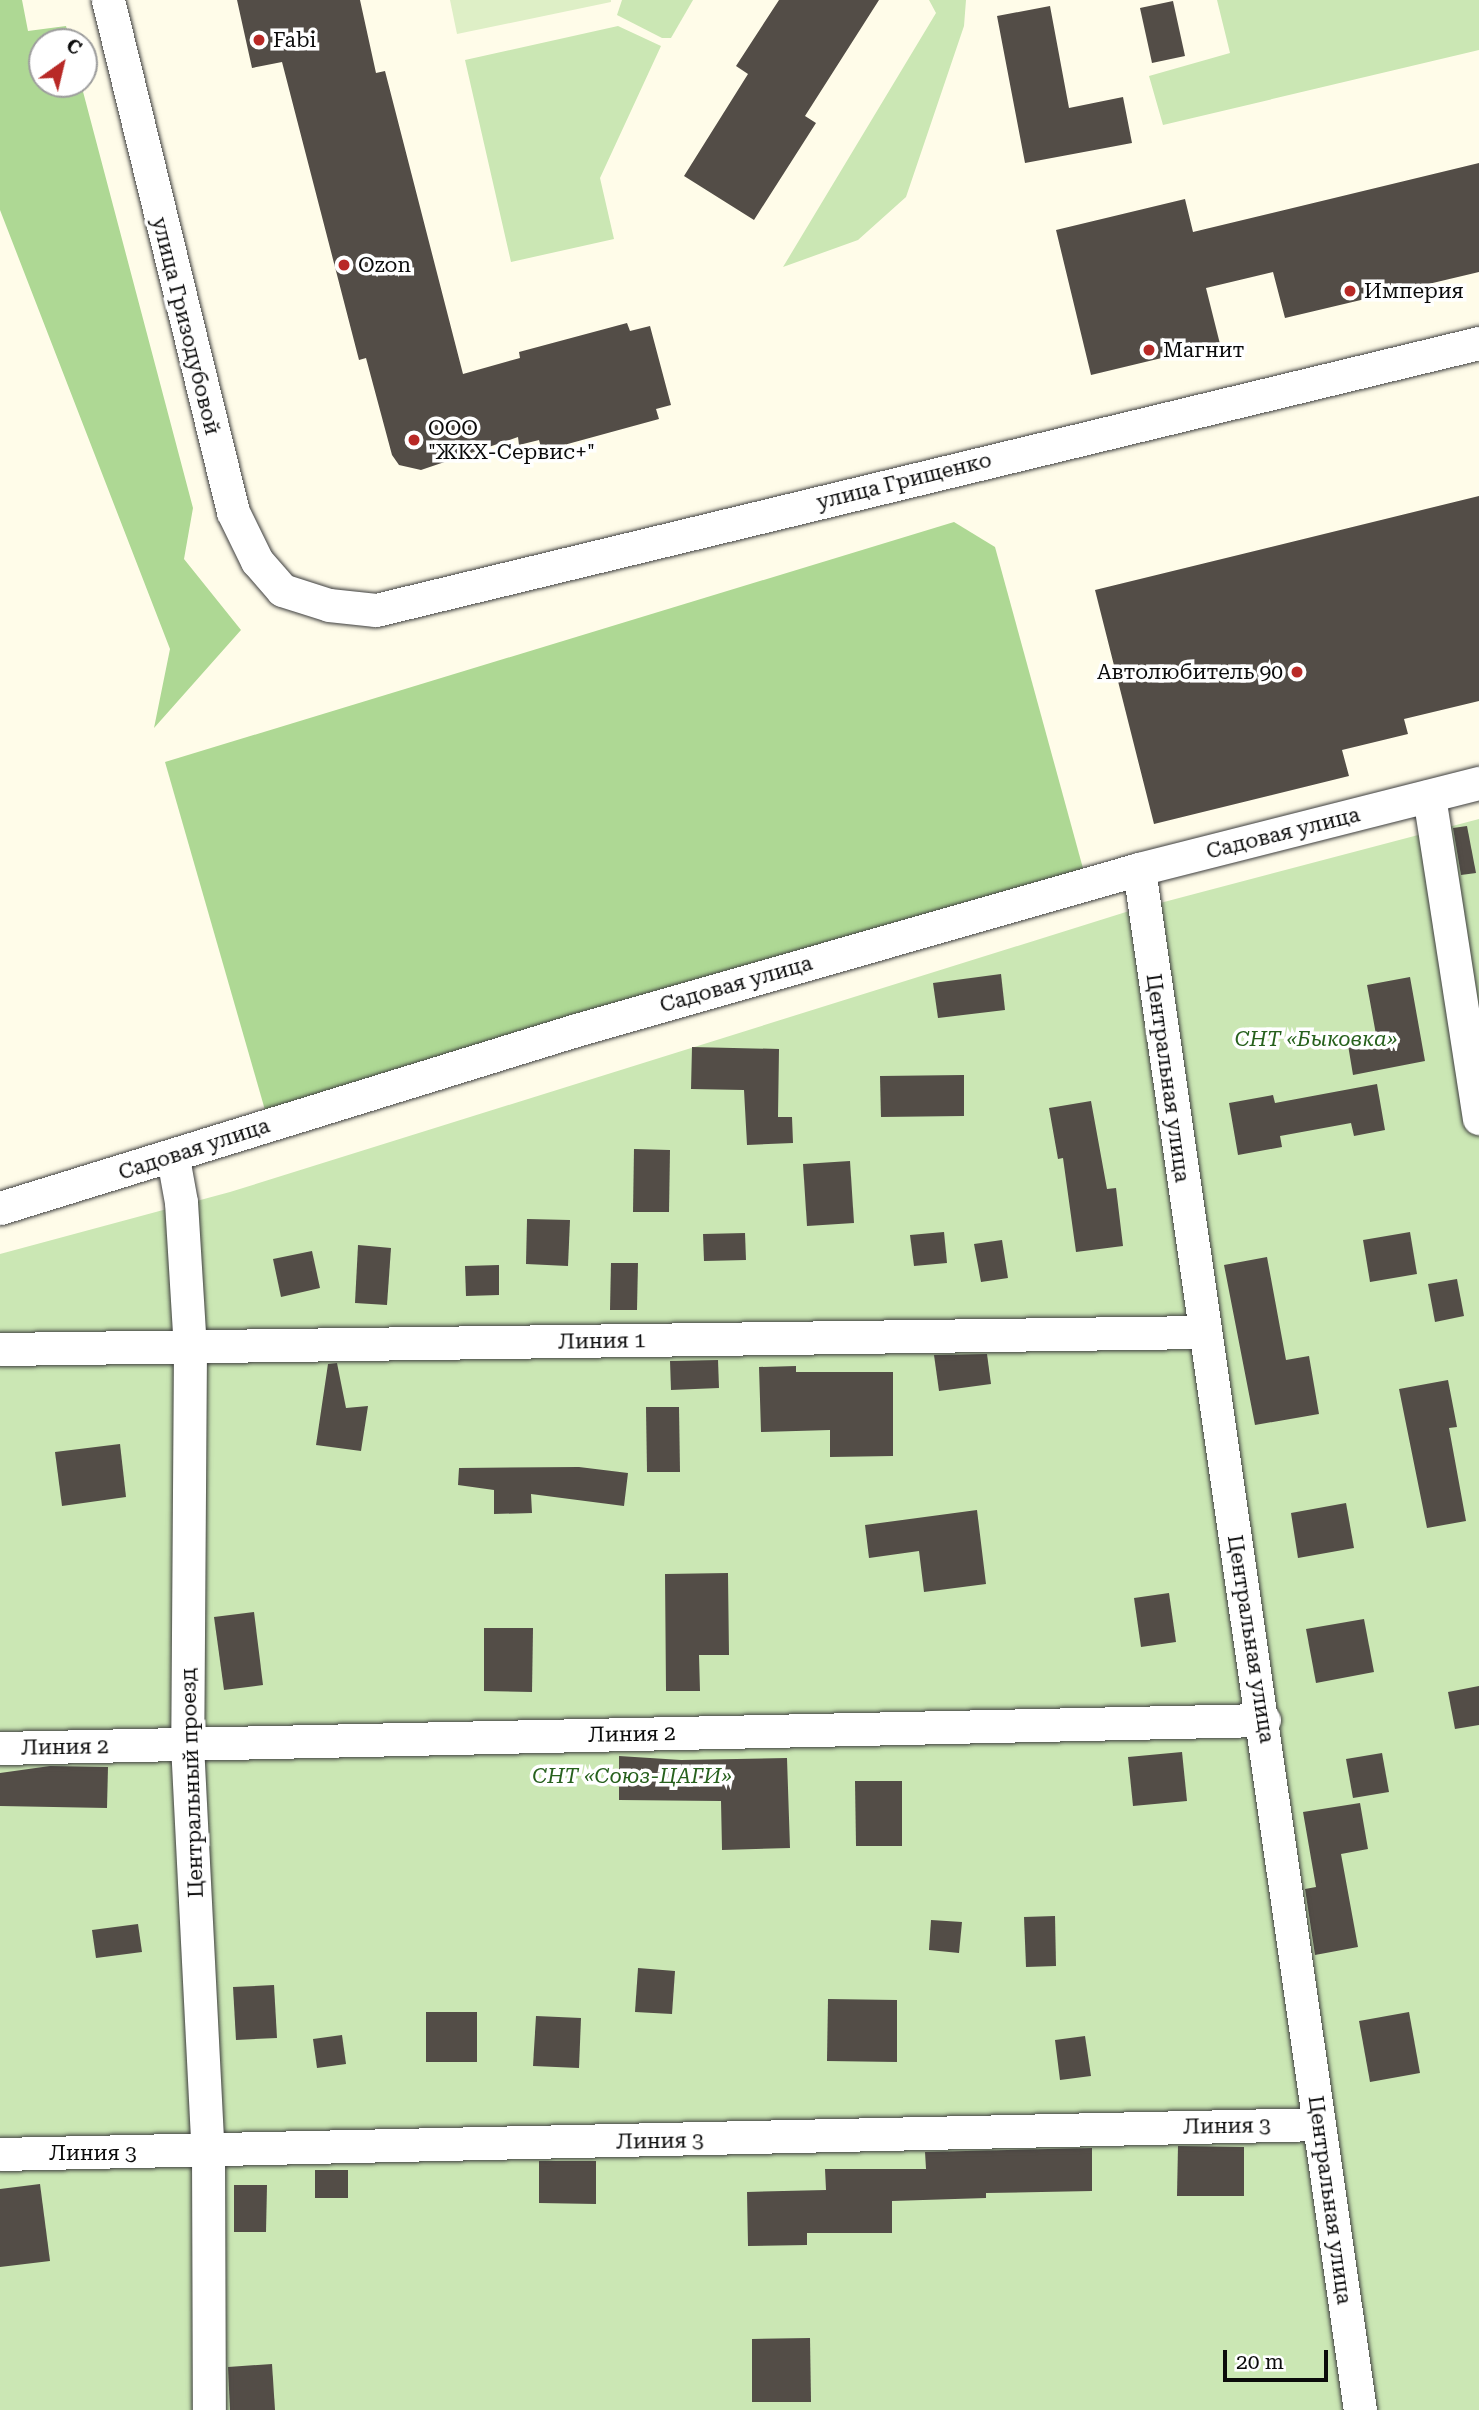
<!DOCTYPE html>
<meta charset="utf-8">
<style>
body{margin:0}
#map{position:relative;width:1479px;height:2410px;overflow:hidden;background:#fffce9;font-family:"Roboto Serif",serif}
div>[style]{position:absolute}
[style*='--x']{left:calc(var(--x)*1px);top:calc(var(--y)*1px);width:calc(var(--w)*1px);rotate:calc(var(--a)*1deg)}
.green>*{inset:0;background:#cbe7b4}
.forest>*{inset:0;background:#aed894}
.pitch>*{inset:0;background:#deefc6}
.building>*{inset:0;background:#534d47}
.roads{filter:drop-shadow(0 0 2px #3e3e3e) drop-shadow(0 0 2px #3e3e3e)}
.minor>*{height:33px;margin:-16.5px;padding:0 16.5px;transform-origin:16.5px;border-radius:16.5px;background:#fff}
.dots>*{width:19px;height:19px;translate:-50% -50%;box-sizing:border-box;border:4px solid #fff;border-radius:50%}
span{translate:-50% -50%;white-space:nowrap;text-align:center;line-height:1.15;-webkit-text-stroke:7px #fff;paint-order:stroke}
.poi-label{font-size:21px;color:#0b0b0b}
.left{translate:0 -50%;text-align:left}
.right{translate:-100% -50%;text-align:right}
.street-label{font-size:21px;color:#0b0b0b}
.park-label{font-size:21px;color:#27611d;font-style:italic}
.north{position:absolute;left:28px;top:28px;width:70px;height:70px;box-sizing:border-box;background:#fff;border:2px solid #9d9d9d;border-radius:50%;rotate:34deg;font-size:19px;font-weight:700;line-height:28px;text-align:center;color:#0b0b0b}
.north::after{content:'';display:block;margin:auto;width:24px;height:32px;background:#b82926;clip-path:polygon(50% 0,100% 100%,50% 72%,0 100%)}
.scale{position:absolute;left:1223px;top:2350px;width:105px;height:32px;box-sizing:border-box;border:4px solid #0b0b0b;border-top:0;padding-left:9px;font-size:21px;line-height:24px;white-space:nowrap;color:#0b0b0b;-webkit-text-stroke:5px #fff;paint-order:stroke}
</style>
<div id="map">
<div class="green">
<div style="clip-path:polygon(622px 0,693px 0,671px 38px,662px 38px,617px 15px)"></div>
<div style="clip-path:polygon(929px 0,966px 0,964px 26px,906px 197px,858px 240px,783px 267px,936px 13px)"></div>
<div style="clip-path:polygon(1217px 0,1479px 0,1479px 50px,1163px 125px,1149px 76px,1230px 53px)"></div>
<div style="clip-path:polygon(618px 26px,661px 46px,600px 178px,614px 239px,511px 262px,465px 60px)"></div>
<div style="clip-path:polygon(1479px 819px,1479px 2410px,0 2410px,0 1254px,230px 1192px,1126px 912px)"></div>
</div>
<div class="forest">
<div style="clip-path:polygon(0 0,22px 0,28px 31px,66px 26px,70px 42px,42px 42px,42px 84px,81px 84px,193px 508px,184px 559px,241px 630px,154px 728px,170px 649px,0 210px)"></div>
<div style="clip-path:polygon(954px 522px,995px 547px,1087px 883px,269px 1124px,165px 762px)"></div>
</div>
<div class="pitch">
<div style="clip-path:polygon(450px 0,611px 0,611px 2px,457px 34px)"></div>
</div>
<div class="building">
<div style="clip-path:polygon(237px 0,360px 0,376px 73px,385px 71px,463px 374px,520px 358px,519px 352px,627px 323px,630px 331px,650px 326px,671px 405px,656px 409px,659px 419px,542px 451px,539px 440px,519px 445px,518px 437px,421px 470px,399px 465px,392px 455px,366px 358px,359px 360px,282px 62px,252px 68px)"></div>
<div style="clip-path:polygon(779px 0,879px 0,805px 116px,816px 123px,754px 220px,684px 176px,748px 74px,736px 66px)"></div>
<div style="clip-path:polygon(1173px 1px,1185px 56px,1152px 63px,1140px 8px)"></div>
<div style="clip-path:polygon(1050px 6px,1069px 108px,1123px 97px,1132px 143px,1025px 163px,997px 16px)"></div>
<div style="clip-path:polygon(1479px 163px,1479px 272px,1285px 318px,1273px 272px,1206px 288px,1220px 344px,1091px 375px,1056px 230px,1185px 199px,1193px 232px)"></div>
<div style="clip-path:polygon(1479px 496px,1479px 701px,1404px 719px,1408px 734px,1342px 750px,1349px 776px,1154px 824px,1095px 590px)"></div>
<div style="clip-path:polygon(1467px 826px,1476px 873px,1461px 875px,1453px 828px)"></div>
<div style="clip-path:polygon(1001px 974px,1005px 1010px,938px 1018px,933px 983px)"></div>
<div style="clip-path:polygon(1410px 977px,1425px 1061px,1353px 1075px,1348px 1045px,1377px 1040px,1367px 985px)"></div>
<div style="clip-path:polygon(692px 1047px,779px 1049px,778px 1117px,792px 1117px,793px 1143px,747px 1145px,744px 1090px,691px 1089px)"></div>
<div style="clip-path:polygon(964px 1075px,964px 1116px,881px 1117px,880px 1076px)"></div>
<div style="clip-path:polygon(1377px 1084px,1385px 1130px,1354px 1136px,1351px 1123px,1280px 1136px,1282px 1147px,1238px 1155px,1229px 1103px,1273px 1095px,1275px 1103px)"></div>
<div style="clip-path:polygon(1091px 1101px,1107px 1189px,1116px 1188px,1123px 1246px,1076px 1252px,1063px 1158px,1058px 1159px,1049px 1108px)"></div>
<div style="clip-path:polygon(634px 1149px,670px 1150px,669px 1212px,633px 1212px)"></div>
<div style="clip-path:polygon(850px 1161px,854px 1223px,807px 1226px,803px 1164px)"></div>
<div style="clip-path:polygon(527px 1219px,570px 1220px,568px 1266px,526px 1264px)"></div>
<div style="clip-path:polygon(944px 1232px,947px 1263px,914px 1266px,910px 1235px)"></div>
<div style="clip-path:polygon(1410px 1232px,1417px 1274px,1370px 1282px,1363px 1240px)"></div>
<div style="clip-path:polygon(745px 1233px,746px 1260px,704px 1261px,703px 1234px)"></div>
<div style="clip-path:polygon(1002px 1240px,1008px 1278px,981px 1282px,974px 1244px)"></div>
<div style="clip-path:polygon(358px 1245px,391px 1248px,387px 1305px,355px 1303px)"></div>
<div style="clip-path:polygon(312px 1251px,320px 1288px,281px 1297px,273px 1259px)"></div>
<div style="clip-path:polygon(1267px 1257px,1286px 1360px,1309px 1356px,1319px 1414px,1255px 1425px,1224px 1265px)"></div>
<div style="clip-path:polygon(611px 1263px,638px 1263px,637px 1310px,610px 1310px)"></div>
<div style="clip-path:polygon(499px 1265px,499px 1295px,466px 1296px,465px 1266px)"></div>
<div style="clip-path:polygon(1457px 1279px,1464px 1316px,1435px 1322px,1428px 1284px)"></div>
<div style="clip-path:polygon(987px 1354px,991px 1384px,939px 1391px,934px 1355px)"></div>
<div style="clip-path:polygon(718px 1360px,719px 1388px,671px 1390px,670px 1361px)"></div>
<div style="clip-path:polygon(337px 1363px,346px 1408px,368px 1406px,361px 1451px,316px 1445px,328px 1364px)"></div>
<div style="clip-path:polygon(796px 1366px,796px 1372px,893px 1372px,893px 1456px,830px 1457px,830px 1430px,761px 1432px,759px 1367px)"></div>
<div style="clip-path:polygon(1448px 1380px,1457px 1427px,1449px 1428px,1466px 1521px,1427px 1528px,1399px 1389px)"></div>
<div style="clip-path:polygon(646px 1407px,679px 1407px,680px 1472px,647px 1472px)"></div>
<div style="clip-path:polygon(120px 1444px,126px 1497px,62px 1506px,55px 1452px)"></div>
<div style="clip-path:polygon(579px 1467px,628px 1473px,624px 1506px,531px 1494px,532px 1513px,494px 1514px,494px 1490px,458px 1485px,459px 1468px)"></div>
<div style="clip-path:polygon(1346px 1503px,1354px 1548px,1298px 1558px,1291px 1513px)"></div>
<div style="clip-path:polygon(977px 1510px,986px 1584px,924px 1592px,919px 1551px,869px 1558px,865px 1525px)"></div>
<div style="clip-path:polygon(728px 1573px,729px 1655px,699px 1655px,700px 1691px,666px 1691px,665px 1574px)"></div>
<div style="clip-path:polygon(1169px 1593px,1176px 1642px,1141px 1647px,1134px 1598px)"></div>
<div style="clip-path:polygon(254px 1612px,263px 1685px,224px 1690px,214px 1617px)"></div>
<div style="clip-path:polygon(1364px 1619px,1374px 1672px,1316px 1683px,1306px 1629px)"></div>
<div style="clip-path:polygon(484px 1628px,533px 1628px,532px 1692px,484px 1691px)"></div>
<div style="clip-path:polygon(1479px 1686px,1479px 1725px,1455px 1729px,1448px 1692px)"></div>
<div style="clip-path:polygon(1182px 1752px,1187px 1801px,1133px 1806px,1128px 1757px)"></div>
<div style="clip-path:polygon(1382px 1753px,1389px 1792px,1353px 1798px,1346px 1759px)"></div>
<div style="clip-path:polygon(619px 1756px,681px 1760px,787px 1758px,790px 1848px,722px 1850px,721px 1801px,619px 1800px)"></div>
<div style="clip-path:polygon(50px 1766px,108px 1767px,107px 1808px,0 1806px,0 1773px)"></div>
<div style="clip-path:polygon(855px 1781px,902px 1781px,902px 1846px,856px 1846px)"></div>
<div style="clip-path:polygon(1360px 1803px,1368px 1849px,1341px 1854px,1358px 1947px,1315px 1955px,1305px 1889px,1316px 1887px,1303px 1812px)"></div>
<div style="clip-path:polygon(1055px 1916px,1056px 1966px,1026px 1967px,1024px 1917px)"></div>
<div style="clip-path:polygon(931px 1920px,962px 1922px,959px 1953px,929px 1950px)"></div>
<div style="clip-path:polygon(138px 1924px,142px 1952px,96px 1958px,92px 1930px)"></div>
<div style="clip-path:polygon(638px 1968px,675px 1971px,672px 2014px,635px 2012px)"></div>
<div style="clip-path:polygon(274px 1985px,277px 2038px,236px 2040px,233px 1987px)"></div>
<div style="clip-path:polygon(828px 1999px,897px 2000px,897px 2062px,827px 2061px)"></div>
<div style="clip-path:polygon(426px 2012px,477px 2012px,477px 2062px,426px 2062px)"></div>
<div style="clip-path:polygon(1409px 2012px,1420px 2073px,1370px 2082px,1359px 2021px)"></div>
<div style="clip-path:polygon(536px 2016px,581px 2018px,579px 2068px,533px 2066px)"></div>
<div style="clip-path:polygon(342px 2035px,346px 2064px,317px 2068px,313px 2039px)"></div>
<div style="clip-path:polygon(1085px 2036px,1091px 2076px,1060px 2080px,1055px 2040px)"></div>
<div style="clip-path:polygon(1178px 2146px,1244px 2147px,1244px 2196px,1177px 2196px)"></div>
<div style="clip-path:polygon(1092px 2148px,1092px 2191px,986px 2193px,986px 2198px,892px 2201px,892px 2233px,807px 2233px,807px 2245px,748px 2246px,747px 2192px,826px 2190px,825px 2169px,926px 2169px,925px 2152px)"></div>
<div style="clip-path:polygon(539px 2161px,596px 2161px,596px 2204px,539px 2203px)"></div>
<div style="clip-path:polygon(315px 2170px,348px 2170px,348px 2198px,315px 2198px)"></div>
<div style="clip-path:polygon(40px 2184px,50px 2261px,0 2267px,0 2189px)"></div>
<div style="clip-path:polygon(234px 2185px,267px 2185px,266px 2232px,234px 2232px)"></div>
<div style="clip-path:polygon(810px 2338px,811px 2402px,752px 2402px,752px 2339px)"></div>
<div style="clip-path:polygon(272px 2364px,275px 2410px,230px 2410px,228px 2367px)"></div>
</div>
<div class="roads">
<div class="minor">
<div style="--x:108;--y:0;--w:527;--a:76.28"></div>
<div style="--x:233;--y:512;--w:55;--a:63.9"></div>
<div style="--x:257;--y:561;--w:38;--a:49"></div>
<div style="--x:282;--y:590;--w:49;--a:17.7"></div>
<div style="--x:329;--y:605;--w:47;--a:6.1"></div>
<div style="--x:376;--y:610;--w:1135;--a:-13.61"></div>
<div style="--x:1429;--y:796;--w:326;--a:81.2"></div>
<div style="--x:1139;--y:869;--w:1557;--a:81.84"></div>
<div style="--x:173;--y:1158;--w:45;--a:79.7"></div>
<div style="--x:181;--y:1202;--w:146;--a:86.5"></div>
<div style="--x:190;--y:1348;--w:396;--a:90.4"></div>
<div style="--x:187;--y:1744;--w:410;--a:87.1"></div>
<div style="--x:208;--y:2153;--w:257;--a:89.8"></div>
<div style="--x:0;--y:1208;--w:600;--a:-17.17"></div>
<div style="--x:573;--y:1031;--w:589;--a:-15.97"></div>
<div style="--x:1139;--y:869;--w:351;--a:-14.2"></div>
<div style="--x:0;--y:1349;--w:1204;--a:-0.81"></div>
<div style="--x:0;--y:1748;--w:1264;--a:-1.27"></div>
<div style="--x:0;--y:2154;--w:1319;--a:-1.3"></div>
</div>
</div>
<div class="dots">
<div style="left:259px;top:40px;background:#b82926"></div>
<div style="left:344px;top:265px;background:#b82926"></div>
<div style="left:1350px;top:291px;background:#b82926"></div>
<div style="left:1149px;top:350px;background:#b82926"></div>
<div style="left:414px;top:440px;background:#b82926"></div>
<div style="left:1297px;top:672px;background:#b82926"></div>
</div>
<div class="poi-label">
<span class="left" style="left:273px;top:40px">Fabi</span>
<span class="left" style="left:358px;top:265px">Ozon</span>
<span class="left" style="left:1364px;top:291px">Империя</span>
<span class="left" style="left:1163px;top:350px">Магнит</span>
<span class="left" style="left:428px;top:440px">ООО<br>"ЖКХ-Сервис+"</span>
<span class="right" style="left:1283px;top:672px">Автолюбитель 90</span>
</div>
<div class="street-label">
<span style="left:186px;top:326px;rotate:76deg">улица Гризодубовой</span>
<span style="left:904px;top:481px;rotate:-14deg">улица Грищенко</span>
<span style="left:1283px;top:833px;rotate:-14deg">Садовая улица</span>
<span style="left:736px;top:984px;rotate:-16deg">Садовая улица</span>
<span style="left:1168px;top:1078px;rotate:82deg">Центральная улица</span>
<span style="left:194px;top:1149px;rotate:-18deg">Садовая улица</span>
<span style="left:602px;top:1341px;rotate:-1deg">Линия 1</span>
<span style="left:1251px;top:1639px;rotate:81deg">Центральная улица</span>
<span style="left:632px;top:1734px;rotate:-1deg">Линия 2</span>
<span style="left:65px;top:1747px;rotate:-1deg">Линия 2</span>
<span style="left:192px;top:1783px;rotate:-92deg">Центральный проезд</span>
<span style="left:1227px;top:2126px;rotate:-1deg">Линия 3</span>
<span style="left:660px;top:2141px;rotate:-1deg">Линия 3</span>
<span style="left:93px;top:2153px">Линия 3</span>
<span style="left:1330px;top:2200px;rotate:82deg">Центральная улица</span>
</div>
<div class="park-label">
<span style="left:1316px;top:1039px">СНТ «Быковка»</span>
<span style="left:632px;top:1776px">СНТ «Союз-ЦАГИ»</span>
</div>
<div class="north">С</div>
<div class="scale">20 m</div>
</div>
